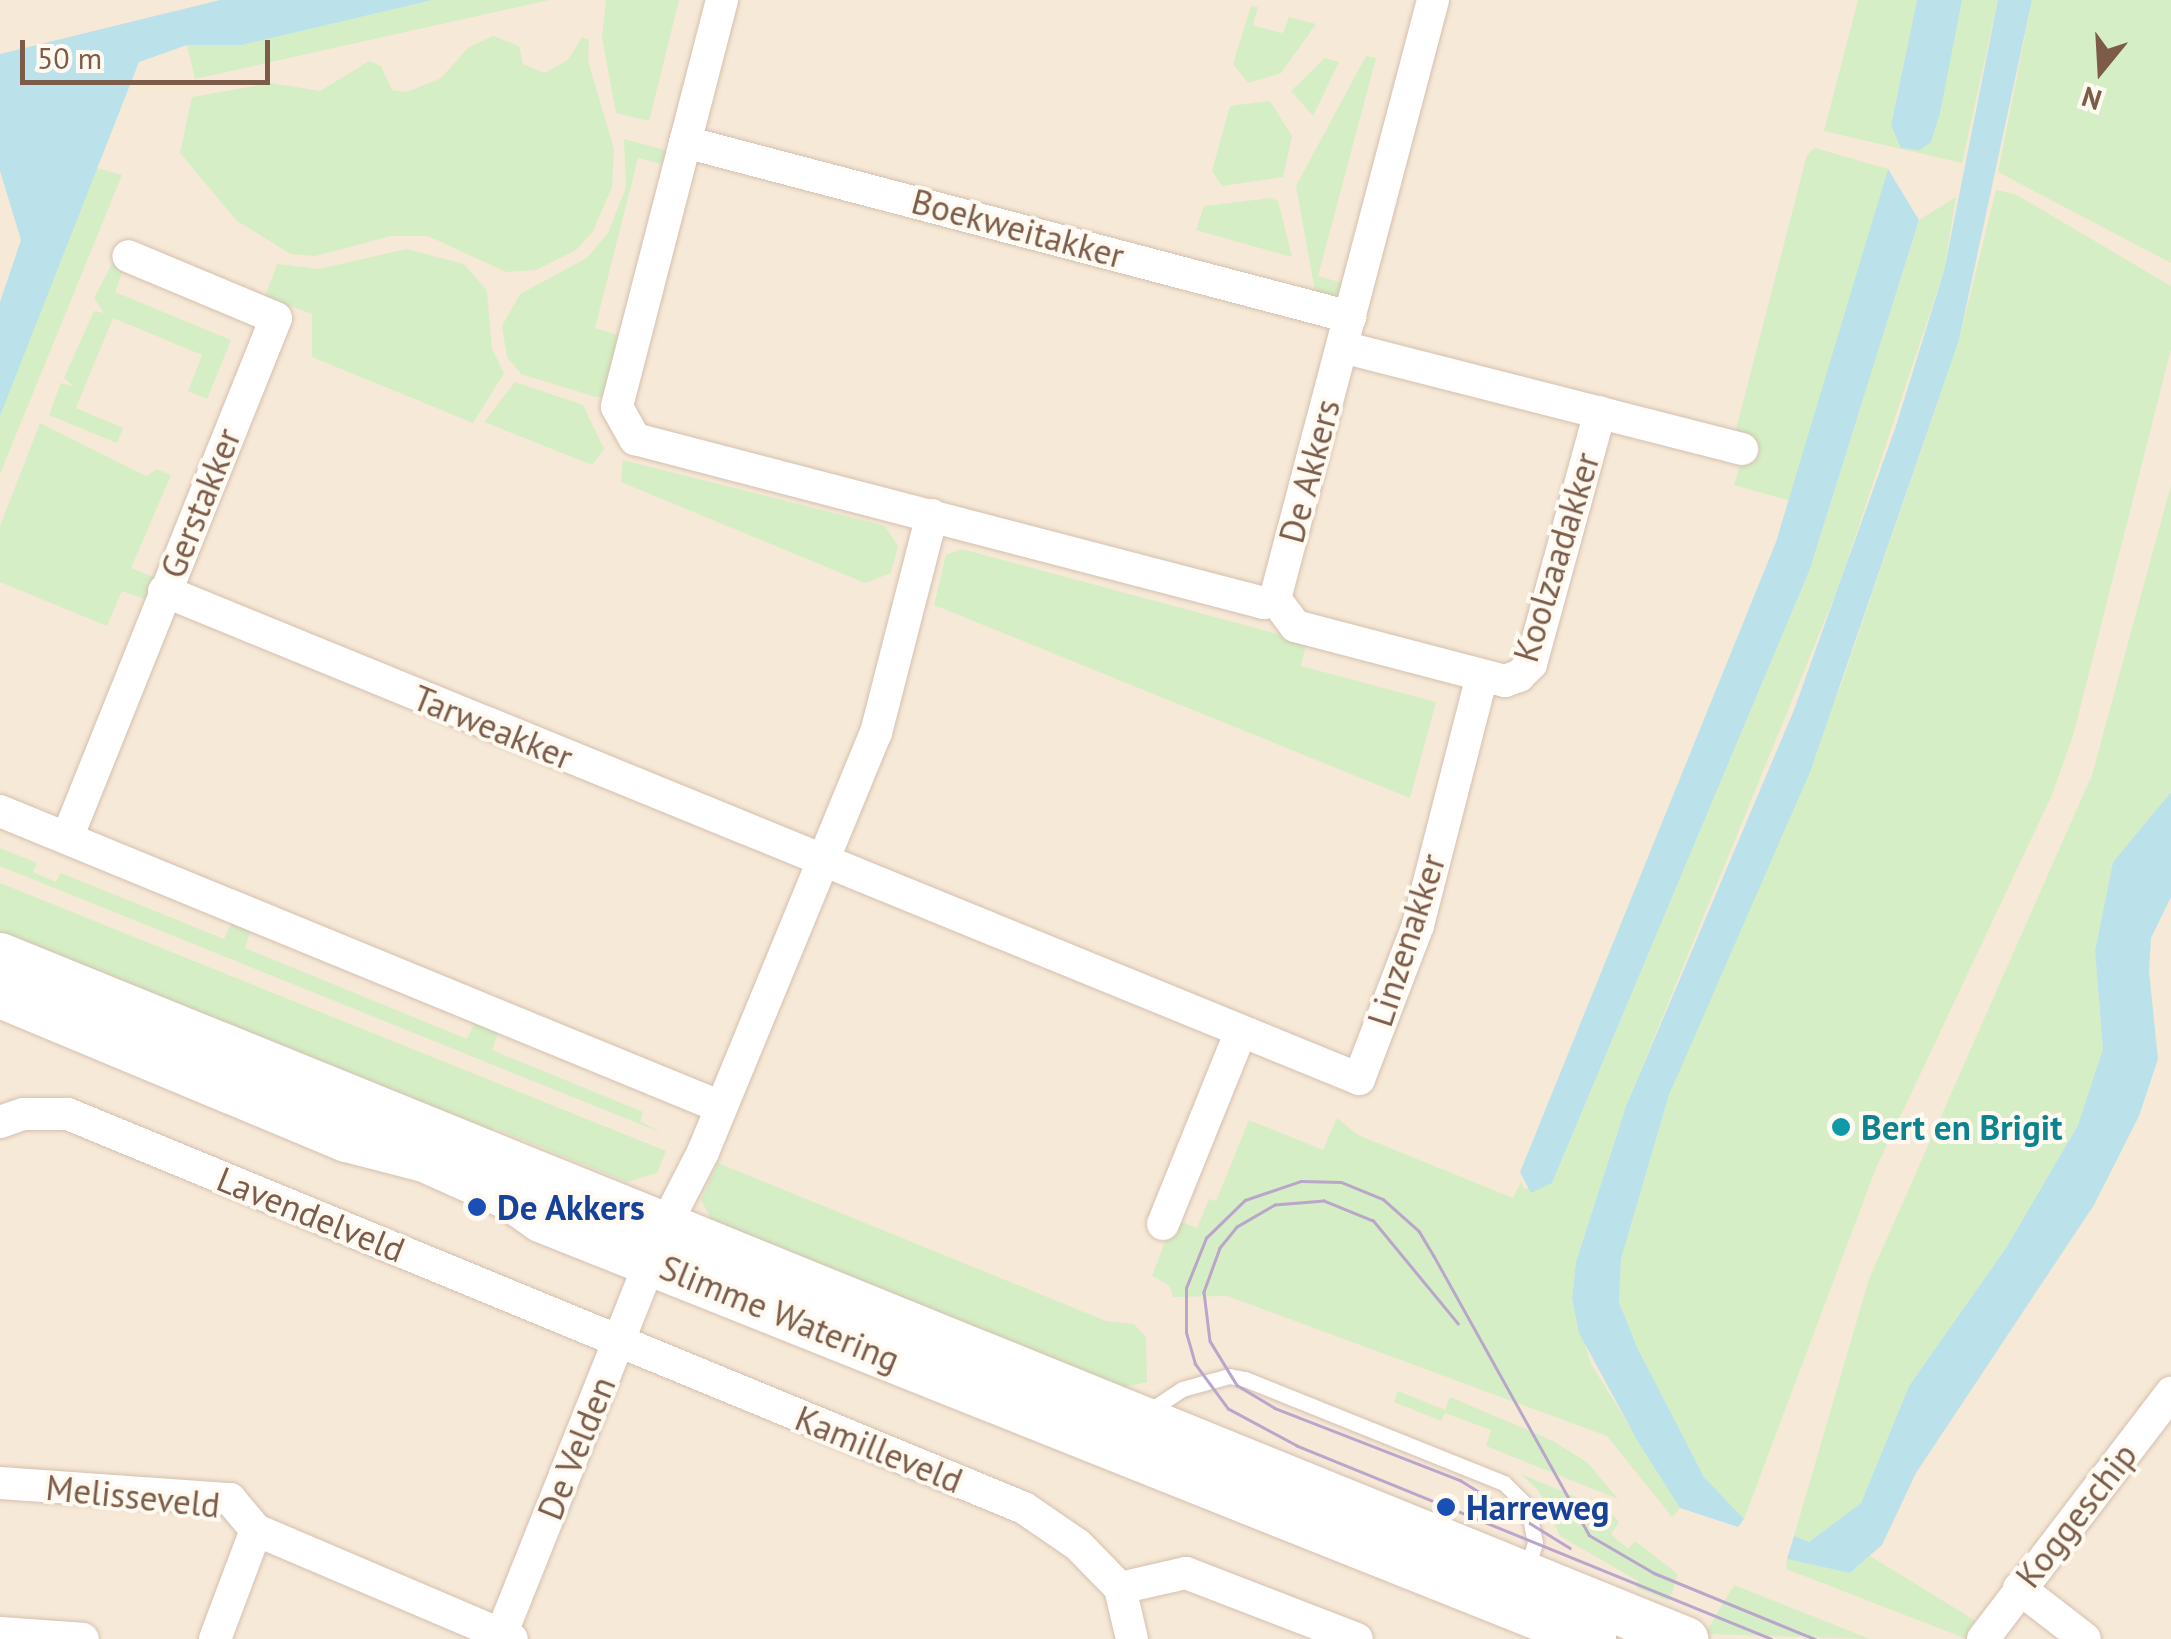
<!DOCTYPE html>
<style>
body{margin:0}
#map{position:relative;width:2171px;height:1639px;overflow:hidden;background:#fef6e9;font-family:"PT Sans",sans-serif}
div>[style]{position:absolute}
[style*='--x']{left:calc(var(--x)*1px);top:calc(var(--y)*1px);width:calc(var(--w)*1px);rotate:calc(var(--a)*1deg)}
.residential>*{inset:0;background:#f7e9d7}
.green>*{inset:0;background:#d5eec5}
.water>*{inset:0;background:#bbe2ea}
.roads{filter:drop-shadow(0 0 2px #d4c0b0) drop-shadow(0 0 2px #d4c0b0)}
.lane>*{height:15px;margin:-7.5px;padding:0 7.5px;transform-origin:7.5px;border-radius:7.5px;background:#fff}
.street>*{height:32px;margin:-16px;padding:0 16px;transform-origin:16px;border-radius:16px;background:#fff}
.secondary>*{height:45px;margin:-22.5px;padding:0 22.5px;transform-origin:22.5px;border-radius:22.5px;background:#fff}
.tram>*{height:2.5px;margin:-1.25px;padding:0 1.25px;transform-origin:1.25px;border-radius:1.25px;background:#baa5cb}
.dots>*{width:28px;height:28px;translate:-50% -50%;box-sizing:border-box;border:5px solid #fffaf1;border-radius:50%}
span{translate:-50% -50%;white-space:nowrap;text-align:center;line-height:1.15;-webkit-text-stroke:8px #fffaf1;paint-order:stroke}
.street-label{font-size:35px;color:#7c5c49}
.culture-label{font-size:35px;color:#0d838f;font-weight:700}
.left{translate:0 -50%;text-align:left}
.transit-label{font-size:35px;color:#164399;font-weight:700}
.north{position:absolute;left:2051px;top:20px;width:100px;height:100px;-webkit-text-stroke:8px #fffaf1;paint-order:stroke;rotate:198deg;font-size:28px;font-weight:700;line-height:40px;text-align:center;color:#7c5c49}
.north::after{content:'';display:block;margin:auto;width:35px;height:45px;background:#7c5c49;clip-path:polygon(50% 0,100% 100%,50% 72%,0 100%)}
.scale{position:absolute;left:20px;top:40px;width:250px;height:45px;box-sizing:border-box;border:5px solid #7c5c49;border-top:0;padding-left:12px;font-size:30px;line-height:35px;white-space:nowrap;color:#7c5c49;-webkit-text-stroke:8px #fffaf1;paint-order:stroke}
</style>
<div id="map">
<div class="residential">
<div style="clip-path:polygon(0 0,2171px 0,2171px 1639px,0 1639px)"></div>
</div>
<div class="green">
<div style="clip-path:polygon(432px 0,549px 0,195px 79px,187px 45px,220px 45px)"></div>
<div style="clip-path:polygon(606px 0,679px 0,649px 121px,616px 113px,602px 37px)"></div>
<div style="clip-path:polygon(1858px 0,1917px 0,1891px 125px,1931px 142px,1962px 0,1998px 0,1962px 163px,1824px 131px)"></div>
<div style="clip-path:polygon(2032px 0,2171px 0,2171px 263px,1998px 172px)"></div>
<div style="clip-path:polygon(1251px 6px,1258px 7px,1253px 25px,1258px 27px,1283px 33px,1289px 17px,1316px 24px,1281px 73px,1248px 83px,1233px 64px)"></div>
<div style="clip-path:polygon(493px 36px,519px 46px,523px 64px,544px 73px,568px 60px,582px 37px,589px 40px,588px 61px,614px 149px,612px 187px,593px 231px,576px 250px,536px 270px,506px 272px,428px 236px,391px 236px,315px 256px,291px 254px,237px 221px,180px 153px,192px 97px,271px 83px,320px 91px,369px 61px,381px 66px,392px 90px,407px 92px,441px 78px,469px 47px)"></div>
<div style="clip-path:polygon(1366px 56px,1376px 58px,1318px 276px,1346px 284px,1340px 299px,1315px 291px,1296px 186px)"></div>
<div style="clip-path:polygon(1325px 58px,1339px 62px,1313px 116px,1291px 91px)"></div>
<div style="clip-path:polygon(1270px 101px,1292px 136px,1283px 177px,1222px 186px,1212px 171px,1230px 106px)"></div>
<div style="clip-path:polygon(624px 139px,673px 152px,669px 166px,638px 158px,595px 328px,621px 336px,606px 396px,596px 397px,521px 374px,507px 357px,502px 326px,520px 294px,587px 258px,608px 233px,626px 187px)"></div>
<div style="clip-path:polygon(1815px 148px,1888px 169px,1791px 501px,1734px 485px,1748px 438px,1735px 433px,1807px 155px)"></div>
<div style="clip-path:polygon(97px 168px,122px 175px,0 474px,0 414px)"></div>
<div style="clip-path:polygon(1996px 190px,2015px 194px,2171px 286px,2171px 349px,2073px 736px,2051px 797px,1876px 1168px,1744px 1519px,1704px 1477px,1637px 1347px,1619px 1302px,1621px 1259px,1669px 1095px,1841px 685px,1959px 340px)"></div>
<div style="clip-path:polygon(1956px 197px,1944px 271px,1838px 588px,1626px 1106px,1576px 1262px,1572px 1298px,1591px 1364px,1680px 1508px,1672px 1517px,1607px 1436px,1227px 1296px,1173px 1297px,1169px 1285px,1152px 1276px,1174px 1219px,1197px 1228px,1209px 1199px,1216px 1201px,1249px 1120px,1323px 1150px,1337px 1118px,1358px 1135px,1513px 1198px,1521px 1182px,1524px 1189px,1552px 1183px,1810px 569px,1919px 220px)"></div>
<div style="clip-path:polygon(1271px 198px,1278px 201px,1292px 257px,1196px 230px,1204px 206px)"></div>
<div style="clip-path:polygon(406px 249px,464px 264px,487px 291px,492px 349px,504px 373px,473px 423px,312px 357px,312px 314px,265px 297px,277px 264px,319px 269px)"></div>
<div style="clip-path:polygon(114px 260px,127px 260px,115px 292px,231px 340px,207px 399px,188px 391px,202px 355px,113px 318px,76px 408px,123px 428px,117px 443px,49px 415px,61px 383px,74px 387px,64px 378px,94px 311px,104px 313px,94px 298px)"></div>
<div style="clip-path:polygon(515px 382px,583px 405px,604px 449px,592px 465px,484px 422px)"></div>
<div style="clip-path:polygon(40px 423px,146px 476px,157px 469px,171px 475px,131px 568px,156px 578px,148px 600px,122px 591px,107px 626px,0 582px,0 526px)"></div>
<div style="clip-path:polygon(623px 460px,885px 526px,898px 546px,891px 573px,865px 583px,621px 482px)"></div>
<div style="clip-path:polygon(2171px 485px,2171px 792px,2113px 862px,2095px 951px,2103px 1049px,2095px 1080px,2078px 1125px,2006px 1248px,1909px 1386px,1861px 1503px,1809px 1542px,1794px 1536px,1869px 1279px,2092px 775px)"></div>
<div style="clip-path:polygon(962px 549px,1307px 642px,1301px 666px,1436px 702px,1410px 798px,934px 605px,946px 555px)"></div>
<div style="clip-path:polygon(0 848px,37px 863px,33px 872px,56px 882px,61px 873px,224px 939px,233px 919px,252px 926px,245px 948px,467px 1039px,477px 1018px,500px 1028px,492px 1050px,643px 1112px,640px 1121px,662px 1133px,0 866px)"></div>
<div style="clip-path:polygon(0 883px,666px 1151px,657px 1173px,627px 1182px,493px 1128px,486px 1144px,0 944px)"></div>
<div style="clip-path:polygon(718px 1163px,1106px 1321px,1134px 1324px,1146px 1337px,1147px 1382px,1117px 1389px,714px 1224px,701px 1200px)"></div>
<div style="clip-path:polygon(1398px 1391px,1445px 1410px,1450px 1397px,1551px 1440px,1587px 1462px,1618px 1499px,1486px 1446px,1491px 1430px,1445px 1413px,1441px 1421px,1394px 1402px)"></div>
<div style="clip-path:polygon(1521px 1474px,1609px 1511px,1619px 1522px,1611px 1534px,1628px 1549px,1635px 1541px,1678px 1574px,1669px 1601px,1636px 1588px,1638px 1581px,1560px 1536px,1539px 1491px)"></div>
<div style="clip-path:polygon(1870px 1556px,1976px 1621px,1967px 1639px,1786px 1569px,1787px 1559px,1850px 1573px)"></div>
<div style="clip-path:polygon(1734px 1585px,1870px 1639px,1705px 1634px)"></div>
</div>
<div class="water">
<div style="clip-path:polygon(220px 0,432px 0,241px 45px,187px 45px,139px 62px,0 416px,0 302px,21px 240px,0 171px,0 54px)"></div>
<div style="clip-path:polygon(1917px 0,1962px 0,1940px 113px,1931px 142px,1920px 150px,1901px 148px,1891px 125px)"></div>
<div style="clip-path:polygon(1998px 0,2032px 0,1959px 340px,1810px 772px,1669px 1095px,1621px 1259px,1619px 1302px,1637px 1347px,1704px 1477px,1744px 1519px,1738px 1527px,1680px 1508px,1637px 1440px,1579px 1333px,1572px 1298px,1576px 1262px,1626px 1106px,1794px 710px,1896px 426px,1944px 271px)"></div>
<div style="clip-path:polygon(1888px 169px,1919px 220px,1810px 569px,1552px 1183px,1531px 1193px,1520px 1172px,1776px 542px)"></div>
<div style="clip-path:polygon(2171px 792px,2171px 897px,2151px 938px,2149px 971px,2158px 1059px,2139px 1116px,2094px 1205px,1916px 1473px,1882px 1545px,1850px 1573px,1787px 1559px,1794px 1536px,1809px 1542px,1861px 1503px,1909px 1386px,2006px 1248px,2078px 1125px,2103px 1049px,2095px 951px,2113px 862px)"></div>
</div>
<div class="roads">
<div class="lane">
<div style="--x:1146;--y:1413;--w:43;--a:-33.7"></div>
<div style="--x:1182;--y:1389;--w:49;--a:-15.5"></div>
<div style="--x:1229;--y:1376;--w:16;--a:11"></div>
<div style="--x:1245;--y:1379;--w:279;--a:21.9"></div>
<div style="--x:1504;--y:1483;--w:34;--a:45"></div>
<div style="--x:1528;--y:1507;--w:37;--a:79"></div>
<div style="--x:1535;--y:1543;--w:28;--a:108"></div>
</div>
<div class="street">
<div style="--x:722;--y:0;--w:420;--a:104.5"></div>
<div style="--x:617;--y:407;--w:37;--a:61"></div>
<div style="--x:635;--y:439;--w:650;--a:14.61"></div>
<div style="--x:1264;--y:603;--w:12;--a:-20"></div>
<div style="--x:685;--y:142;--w:688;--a:14.74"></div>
<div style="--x:1342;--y:347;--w:413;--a:14.3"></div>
<div style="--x:164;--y:591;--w:1291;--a:22.21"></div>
<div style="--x:1359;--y:1079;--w:165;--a:-69"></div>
<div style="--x:1418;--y:925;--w:257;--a:-75.6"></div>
<div style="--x:1275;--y:599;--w:619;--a:-75.22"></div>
<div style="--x:1275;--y:599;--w:34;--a:53"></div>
<div style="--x:1295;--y:626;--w:217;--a:14.7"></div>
<div style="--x:1505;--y:681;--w:15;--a:-20"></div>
<div style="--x:1519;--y:676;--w:17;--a:-45"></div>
<div style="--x:1531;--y:664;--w:261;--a:-74.7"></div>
<div style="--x:0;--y:811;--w:779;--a:22.32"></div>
<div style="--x:67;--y:838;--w:560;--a:-68.1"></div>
<div style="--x:276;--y:318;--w:160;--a:-157.3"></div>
<div style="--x:0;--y:1122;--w:24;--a:-19"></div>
<div style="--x:23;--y:1114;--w:45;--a:0"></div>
<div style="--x:68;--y:1114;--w:1034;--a:22.4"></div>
<div style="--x:1024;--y:1508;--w:65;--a:34.4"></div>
<div style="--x:1078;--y:1545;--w:60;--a:45.7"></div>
<div style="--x:1120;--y:1588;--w:52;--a:76.8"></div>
<div style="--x:1163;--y:1224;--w:206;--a:-68"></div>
<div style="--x:0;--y:1483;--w:231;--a:4"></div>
<div style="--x:230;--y:1499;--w:40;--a:50"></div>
<div style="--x:1120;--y:1588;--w:68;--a:-12.8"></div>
<div style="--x:1186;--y:1573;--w:183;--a:21.1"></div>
<div style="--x:2019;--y:1588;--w:83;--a:37.7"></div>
<div style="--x:0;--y:1633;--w:83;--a:4.1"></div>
<div style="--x:501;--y:1635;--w:441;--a:-68.2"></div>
<div style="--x:665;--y:1226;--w:83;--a:-62.8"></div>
<div style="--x:703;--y:1152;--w:453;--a:-67.6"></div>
<div style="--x:876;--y:733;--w:225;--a:-75.6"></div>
<div style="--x:215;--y:1639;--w:116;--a:-69.4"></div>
<div style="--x:256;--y:1530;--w:278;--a:23.1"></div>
<div style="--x:1983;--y:1639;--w:310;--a:-52.6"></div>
</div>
<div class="secondary">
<div style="--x:0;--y:955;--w:1819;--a:22.09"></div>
<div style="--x:0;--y:995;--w:375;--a:22.6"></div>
<div style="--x:346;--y:1139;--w:81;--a:14.4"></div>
<div style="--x:424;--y:1159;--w:93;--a:24.1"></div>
<div style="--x:509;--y:1197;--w:38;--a:35"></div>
<div style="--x:540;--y:1219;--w:1134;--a:21.75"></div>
</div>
</div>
<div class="tram">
<div style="--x:1458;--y:1324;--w:134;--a:-129.5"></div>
<div style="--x:1373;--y:1221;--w:53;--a:-157.8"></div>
<div style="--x:1324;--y:1201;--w:49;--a:175.3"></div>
<div style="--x:1275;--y:1205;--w:44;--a:149.9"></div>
<div style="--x:1237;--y:1227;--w:27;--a:129"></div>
<div style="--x:1220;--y:1248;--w:47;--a:110"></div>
<div style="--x:1204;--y:1292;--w:49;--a:83"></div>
<div style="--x:1210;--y:1341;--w:52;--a:58.5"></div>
<div style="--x:1237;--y:1385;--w:44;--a:31.2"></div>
<div style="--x:1275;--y:1408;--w:199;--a:21.3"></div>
<div style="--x:1460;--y:1480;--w:129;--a:31.7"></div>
<div style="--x:1771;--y:1639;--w:512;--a:-157.85"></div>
<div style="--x:1297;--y:1446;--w:78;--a:-151.8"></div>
<div style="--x:1228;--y:1409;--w:56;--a:-126.3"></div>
<div style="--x:1195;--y:1364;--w:32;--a:-106"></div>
<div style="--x:1186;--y:1333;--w:45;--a:-90"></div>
<div style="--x:1186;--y:1288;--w:54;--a:-68.2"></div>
<div style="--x:1206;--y:1238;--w:54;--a:-44.3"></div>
<div style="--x:1245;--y:1200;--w:59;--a:-18.7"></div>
<div style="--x:1301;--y:1181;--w:40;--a:1.4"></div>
<div style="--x:1341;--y:1182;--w:45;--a:22"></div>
<div style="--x:1383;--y:1199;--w:48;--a:41.6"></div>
<div style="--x:1419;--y:1231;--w:29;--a:59"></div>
<div style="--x:1434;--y:1256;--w:319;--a:60.9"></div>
<div style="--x:1589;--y:1535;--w:75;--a:30.3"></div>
<div style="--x:1654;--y:1573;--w:174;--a:22.3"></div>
</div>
<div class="dots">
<div style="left:1841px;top:1127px;background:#0f9aa8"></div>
<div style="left:477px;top:1207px;background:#1a4fb4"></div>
<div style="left:1446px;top:1507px;background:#1a4fb4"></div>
</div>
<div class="street-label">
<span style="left:1018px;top:228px;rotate:15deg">Boekweitakker</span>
<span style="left:1309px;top:471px;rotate:-75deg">De Akkers</span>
<span style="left:200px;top:503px;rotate:-68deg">Gerstakker</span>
<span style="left:1556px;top:557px;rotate:-73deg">Koolzaadakker</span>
<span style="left:493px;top:727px;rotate:22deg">Tarweakker</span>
<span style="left:1406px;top:940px;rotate:-72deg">Linzenakker</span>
<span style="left:311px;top:1214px;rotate:22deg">Lavendelveld</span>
<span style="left:780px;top:1313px;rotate:22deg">Slimme Watering</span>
<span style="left:576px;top:1448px;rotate:-68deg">De Velden</span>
<span style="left:879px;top:1449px;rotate:22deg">Kamilleveld</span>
<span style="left:133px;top:1496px;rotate:6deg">Melisseveld</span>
<span style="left:2076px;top:1515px;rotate:-52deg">Koggeschip</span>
</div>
<div class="culture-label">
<span class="left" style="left:1861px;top:1127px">Bert en Brigit</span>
</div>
<div class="transit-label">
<span class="left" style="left:497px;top:1207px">De Akkers</span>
<span class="left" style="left:1466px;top:1507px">Harreweg</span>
</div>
<div class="north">N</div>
<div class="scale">50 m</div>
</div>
